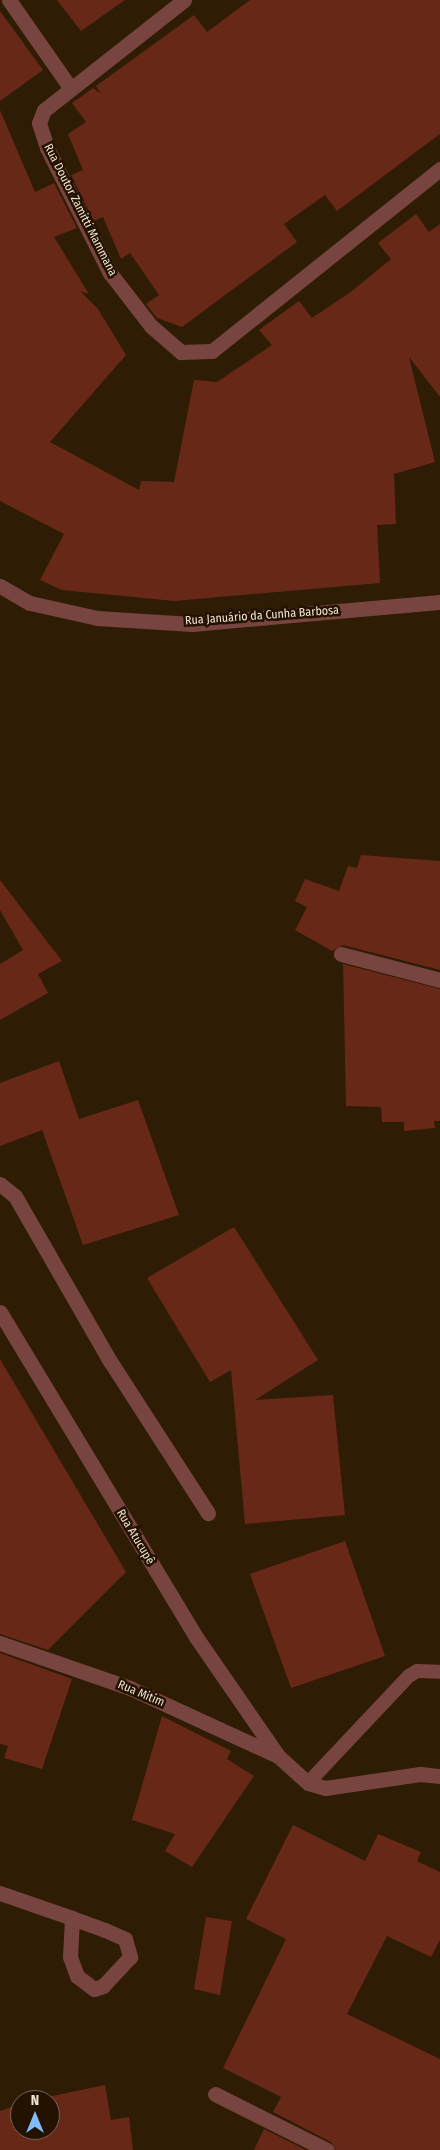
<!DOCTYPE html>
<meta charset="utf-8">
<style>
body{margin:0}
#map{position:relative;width:440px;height:2150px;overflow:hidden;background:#2e1c04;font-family:"Fira Sans Condensed",sans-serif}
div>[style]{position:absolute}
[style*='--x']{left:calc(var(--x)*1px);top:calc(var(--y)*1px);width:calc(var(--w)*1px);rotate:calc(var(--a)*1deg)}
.building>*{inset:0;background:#682817}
.lane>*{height:14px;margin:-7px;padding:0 7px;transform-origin:7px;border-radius:7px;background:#77443f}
.street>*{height:15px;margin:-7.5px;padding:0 7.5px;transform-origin:7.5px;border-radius:7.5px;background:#77443f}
span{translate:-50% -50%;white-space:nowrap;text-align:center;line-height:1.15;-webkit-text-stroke:5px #241200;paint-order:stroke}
.street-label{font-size:12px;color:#eee2d4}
.north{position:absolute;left:10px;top:2090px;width:50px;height:50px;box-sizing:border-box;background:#241200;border:1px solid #756555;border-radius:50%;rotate:0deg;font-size:14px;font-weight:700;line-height:20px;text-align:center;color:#eee2d4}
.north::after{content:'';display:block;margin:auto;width:18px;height:22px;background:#81bdfa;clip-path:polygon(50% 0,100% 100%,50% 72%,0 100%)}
</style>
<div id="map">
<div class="building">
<div style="clip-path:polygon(57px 0,125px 0,81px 31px)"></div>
<div style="clip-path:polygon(250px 0,440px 0,440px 134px,337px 211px,325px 195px,284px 224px,297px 242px,182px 327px,157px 318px,146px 304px,159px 295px,130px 253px,121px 259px,103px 217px,94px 221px,71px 175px,83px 170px,68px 134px,86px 122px,72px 103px,93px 88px,101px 94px,96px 86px,194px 15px,207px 32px)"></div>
<div style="clip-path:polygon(0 11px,43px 70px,0 101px)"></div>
<div style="clip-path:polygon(0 110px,35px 192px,54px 183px,77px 228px,54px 237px,89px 294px,80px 291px,98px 309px,126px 355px,50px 442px,139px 490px,141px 481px,174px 482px,194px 380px,217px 382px,272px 345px,259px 330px,299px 301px,312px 318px,352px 291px,391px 259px,378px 243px,416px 214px,429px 232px,440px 224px,440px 397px,409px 357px,435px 462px,394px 474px,396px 524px,377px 525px,380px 583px,174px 601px,62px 590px,40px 580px,64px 534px,0 501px)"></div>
<div style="clip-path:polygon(361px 855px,440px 861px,440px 970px,343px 945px,332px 951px,295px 930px,307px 907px,295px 901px,305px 879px,339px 891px,348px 866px,357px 868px)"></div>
<div style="clip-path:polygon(0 880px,62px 961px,38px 974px,48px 993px,0 1020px,0 964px,23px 950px,0 910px)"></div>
<div style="clip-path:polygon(343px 964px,440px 989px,440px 1121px,434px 1121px,435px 1128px,404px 1131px,404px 1122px,382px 1122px,381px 1107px,346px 1106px)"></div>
<div style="clip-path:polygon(59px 1061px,79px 1119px,138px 1100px,179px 1215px,83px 1245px,42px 1130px,0 1146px,0 1083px)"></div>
<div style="clip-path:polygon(234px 1227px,318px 1360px,255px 1400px,333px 1395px,345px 1515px,245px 1524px,231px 1370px,210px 1382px,147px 1278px)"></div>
<div style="clip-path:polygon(0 1359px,126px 1572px,48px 1650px,0 1634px)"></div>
<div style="clip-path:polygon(345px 1541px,385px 1656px,291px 1688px,250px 1574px)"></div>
<div style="clip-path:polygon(0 1653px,72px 1679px,42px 1769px,4px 1758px,8px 1746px,0 1744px)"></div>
<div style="clip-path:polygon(162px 1716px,231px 1751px,227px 1759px,254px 1776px,192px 1867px,165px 1851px,175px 1834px,132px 1820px)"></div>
<div style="clip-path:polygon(293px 1825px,365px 1861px,378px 1834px,421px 1852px,417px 1861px,440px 1872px,440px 1940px,431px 1957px,387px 1936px,347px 2014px,440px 2059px,440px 2150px,336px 2150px,331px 2142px,273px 2112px,281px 2097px,223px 2068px,286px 1939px,246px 1919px)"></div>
<div style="clip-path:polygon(206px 1917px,232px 1921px,220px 1995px,194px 1989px)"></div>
<div style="clip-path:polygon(105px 2085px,111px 2120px,129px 2117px,133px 2150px,0 2150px,0 2111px,20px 2104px,20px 2130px,50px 2130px,50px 2100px,33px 2100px)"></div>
<div style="clip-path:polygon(264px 2129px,306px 2150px,254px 2150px)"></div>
</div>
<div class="lane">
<div style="--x:308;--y:1783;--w:147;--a:-46.7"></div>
<div style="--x:409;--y:1676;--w:9;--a:-32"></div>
<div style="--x:417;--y:1671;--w:23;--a:2"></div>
</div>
<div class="street">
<div style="--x:9;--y:0;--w:108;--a:55.1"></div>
<div style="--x:184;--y:0;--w:178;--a:141.8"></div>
<div style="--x:44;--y:110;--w:14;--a:111"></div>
<div style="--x:39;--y:123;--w:26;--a:72"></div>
<div style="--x:47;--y:148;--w:140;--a:63.3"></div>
<div style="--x:110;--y:273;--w:67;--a:52.3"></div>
<div style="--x:151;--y:326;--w:40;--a:41"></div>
<div style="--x:181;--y:352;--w:31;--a:-2"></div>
<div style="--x:212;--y:351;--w:292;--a:-38.6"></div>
<div style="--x:0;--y:586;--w:34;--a:30"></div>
<div style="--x:30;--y:603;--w:69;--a:12.6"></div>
<div style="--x:97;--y:618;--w:95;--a:3.6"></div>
<div style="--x:192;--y:624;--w:249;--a:-5.1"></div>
<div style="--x:341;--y:954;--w:102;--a:14.7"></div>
<div style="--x:0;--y:1184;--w:19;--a:39"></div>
<div style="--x:15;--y:1196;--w:190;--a:60.1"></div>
<div style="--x:110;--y:1361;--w:181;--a:57.2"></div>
<div style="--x:0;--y:1312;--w:380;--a:58.9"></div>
<div style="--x:196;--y:1637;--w:145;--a:55.4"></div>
<div style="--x:278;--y:1756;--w:40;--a:42"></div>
<div style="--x:308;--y:1783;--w:18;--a:16"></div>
<div style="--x:325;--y:1788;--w:96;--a:-8.4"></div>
<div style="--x:420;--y:1774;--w:20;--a:6"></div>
<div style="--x:0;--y:1643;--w:138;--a:19.1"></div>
<div style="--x:130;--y:1688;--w:161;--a:24.7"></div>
<div style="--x:0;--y:1893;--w:76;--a:19.1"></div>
<div style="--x:72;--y:1918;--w:35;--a:20"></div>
<div style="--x:105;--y:1930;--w:22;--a:24"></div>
<div style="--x:125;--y:1939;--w:19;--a:74"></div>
<div style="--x:130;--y:1957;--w:40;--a:133"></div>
<div style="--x:103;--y:1986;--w:9;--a:162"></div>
<div style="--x:94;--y:1989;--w:21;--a:-143"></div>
<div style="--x:77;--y:1976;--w:20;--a:-110"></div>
<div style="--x:70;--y:1957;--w:39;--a:-87"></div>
<div style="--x:215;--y:2094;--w:125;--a:26.6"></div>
</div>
<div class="street-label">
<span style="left:80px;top:210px;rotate:63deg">Rua Doutor Zamitti Mammana</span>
<span style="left:262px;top:616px;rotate:-4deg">Rua Januário da Cunha Barbosa</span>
<span style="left:135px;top:1537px;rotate:59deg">Rua Atucupê</span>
<span style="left:141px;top:1694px;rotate:23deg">Rua Mitim</span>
</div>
<div class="north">N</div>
</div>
